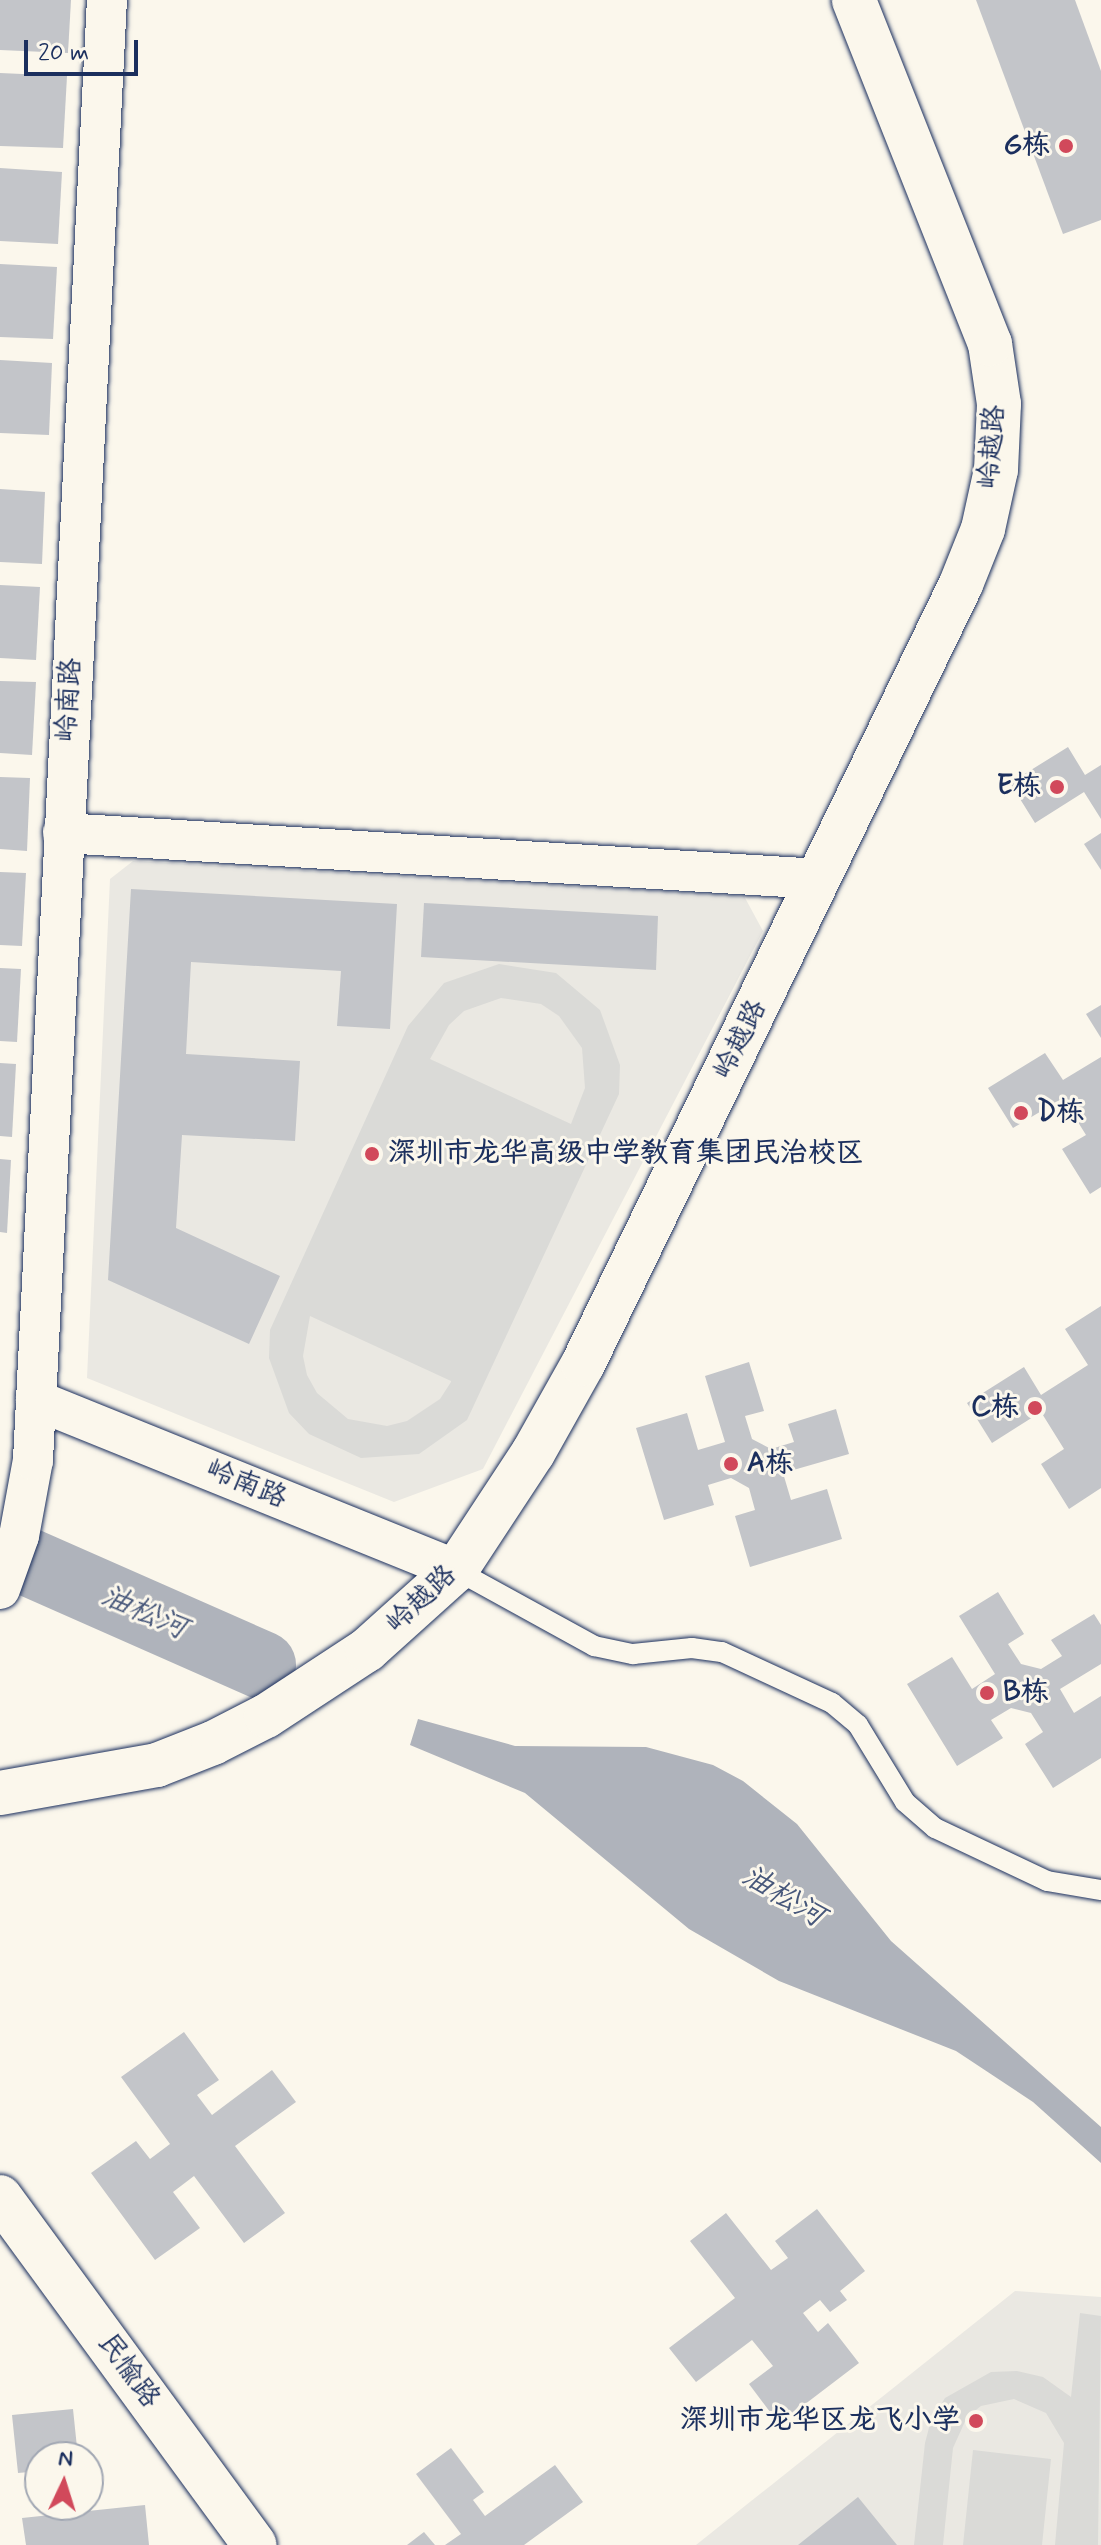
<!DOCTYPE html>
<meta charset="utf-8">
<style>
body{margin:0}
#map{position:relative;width:1101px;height:2545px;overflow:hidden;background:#fbf7ec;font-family:Mynerve,"LXGW WenKai TC",sans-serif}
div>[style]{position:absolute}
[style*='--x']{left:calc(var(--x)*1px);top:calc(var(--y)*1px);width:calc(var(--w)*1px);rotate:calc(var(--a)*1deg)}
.built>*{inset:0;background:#eae8e2}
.green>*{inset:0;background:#dadad7}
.water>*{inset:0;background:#afb3bb}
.river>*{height:68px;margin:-34px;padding:0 34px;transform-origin:34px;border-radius:34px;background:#afb3bb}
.building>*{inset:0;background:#c3c5c9}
.roads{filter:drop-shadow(0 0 2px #1b2f5e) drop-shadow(0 0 2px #1b2f5e)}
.lane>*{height:20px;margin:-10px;padding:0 10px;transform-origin:10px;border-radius:10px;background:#fbf7ec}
.street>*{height:40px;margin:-20px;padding:0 20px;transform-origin:20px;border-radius:20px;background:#fbf7ec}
.secondary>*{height:44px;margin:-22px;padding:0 22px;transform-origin:22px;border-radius:22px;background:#fbf7ec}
.dots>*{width:22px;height:22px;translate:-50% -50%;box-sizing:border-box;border:4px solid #fbf7ec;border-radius:50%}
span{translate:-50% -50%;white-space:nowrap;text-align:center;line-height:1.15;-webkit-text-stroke:6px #fbf7ec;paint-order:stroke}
.poi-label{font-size:28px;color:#1b2f5e;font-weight:700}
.right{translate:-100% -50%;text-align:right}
.left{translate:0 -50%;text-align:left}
.street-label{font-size:28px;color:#1b2f5e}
.water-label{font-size:30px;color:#47577a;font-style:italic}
.north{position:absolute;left:24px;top:2441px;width:80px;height:80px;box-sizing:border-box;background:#fbf7ec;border:2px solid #a1a7b3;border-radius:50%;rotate:4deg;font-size:22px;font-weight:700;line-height:32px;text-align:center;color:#1b2f5e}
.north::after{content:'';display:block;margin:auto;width:28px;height:36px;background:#d1495b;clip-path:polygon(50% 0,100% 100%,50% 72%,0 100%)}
.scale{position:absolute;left:24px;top:40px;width:114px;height:36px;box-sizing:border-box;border:4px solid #1b2f5e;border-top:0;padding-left:10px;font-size:24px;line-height:28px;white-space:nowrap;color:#1b2f5e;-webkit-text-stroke:6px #fbf7ec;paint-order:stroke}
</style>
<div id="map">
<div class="built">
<div style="clip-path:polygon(133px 861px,744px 896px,763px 931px,483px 1469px,394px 1502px,87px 1378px,110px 879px)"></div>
<div style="clip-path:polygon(1015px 2291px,1101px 2297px,1101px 2545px,696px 2545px)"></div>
</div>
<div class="green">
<div style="clip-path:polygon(evenodd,499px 964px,556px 973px,600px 1010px,620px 1065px,619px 1094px,467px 1420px,419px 1454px,361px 1458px,309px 1434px,289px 1413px,269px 1358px,270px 1330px,408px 1026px,444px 983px,499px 964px,501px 998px,541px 1004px,559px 1016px,582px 1048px,585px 1088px,571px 1124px,430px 1059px,449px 1025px,464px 1011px,501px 998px,499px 964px,310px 1316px,451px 1381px,451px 1382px,440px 1399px,407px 1421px,387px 1426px,348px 1419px,317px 1393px,307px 1375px,303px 1356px,310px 1316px)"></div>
<div style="clip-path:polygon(1080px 2313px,1101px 2316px,1098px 2545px,1055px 2545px,1064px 2443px,1046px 2413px,1014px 2399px,981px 2406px,967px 2417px,953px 2448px,943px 2545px,914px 2545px,925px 2443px,931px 2420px,945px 2398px,991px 2372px,1017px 2371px,1043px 2377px,1071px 2397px)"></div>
<div style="clip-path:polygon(973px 2450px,1051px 2459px,1042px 2545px,963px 2545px)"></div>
</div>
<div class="water">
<div style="clip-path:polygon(418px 1719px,515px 1746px,646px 1747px,713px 1765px,743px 1781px,797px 1824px,891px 1941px,1101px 2127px,1101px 2163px,1033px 2102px,956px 2051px,779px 1981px,689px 1929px,525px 1793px,410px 1745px)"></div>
</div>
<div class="river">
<div style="--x:26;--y:1561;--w:258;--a:23.8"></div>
</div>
<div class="building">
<div style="clip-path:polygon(0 0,71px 0,68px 53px,0 50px)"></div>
<div style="clip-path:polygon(976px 0,1075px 0,1101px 71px,1101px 220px,1063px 234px)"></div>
<div style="clip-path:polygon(0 73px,67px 76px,63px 148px,0 146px)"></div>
<div style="clip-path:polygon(0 168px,62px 172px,58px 244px,0 241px)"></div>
<div style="clip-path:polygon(0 264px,57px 267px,53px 339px,0 337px)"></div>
<div style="clip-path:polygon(0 360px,52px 363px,49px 435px,0 433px)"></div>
<div style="clip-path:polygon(0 489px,45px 492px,42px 564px,0 562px)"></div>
<div style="clip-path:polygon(0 585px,40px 587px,36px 660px,0 658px)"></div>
<div style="clip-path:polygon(0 681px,36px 682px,32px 755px,0 753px)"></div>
<div style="clip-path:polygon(1068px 747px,1085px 775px,1101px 765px,1101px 819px,1084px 792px,1035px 823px,1010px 783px)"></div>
<div style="clip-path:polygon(0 777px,30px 778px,27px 851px,0 849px)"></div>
<div style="clip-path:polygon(1101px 833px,1101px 870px,1084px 844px)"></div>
<div style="clip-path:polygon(0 872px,26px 873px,22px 946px,0 945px)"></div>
<div style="clip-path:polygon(131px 889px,397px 904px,390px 1029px,337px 1026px,341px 971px,191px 962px,186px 1054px,300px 1061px,295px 1141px,182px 1135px,176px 1228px,280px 1276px,249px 1344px,108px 1280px)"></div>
<div style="clip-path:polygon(424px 903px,658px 916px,656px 970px,421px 957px)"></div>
<div style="clip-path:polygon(0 968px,21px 969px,17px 1042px,0 1041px)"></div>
<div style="clip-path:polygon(1101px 1005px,1101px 1038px,1086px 1014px)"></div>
<div style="clip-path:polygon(1045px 1053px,1063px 1080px,1101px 1057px,1101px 1187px,1090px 1194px,1062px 1149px,1086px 1135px,1063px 1098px,1013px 1128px,988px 1088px)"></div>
<div style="clip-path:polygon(0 1063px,16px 1064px,12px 1137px,0 1136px)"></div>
<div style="clip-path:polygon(0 1159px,11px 1160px,7px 1233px,0 1232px)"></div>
<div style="clip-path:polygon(1101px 1306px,1101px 1488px,1069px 1509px,1041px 1464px,1064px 1449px,1041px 1412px,992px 1443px,967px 1403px,1024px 1367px,1041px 1395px,1088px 1365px,1065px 1329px)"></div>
<div style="clip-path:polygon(749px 1362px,764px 1411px,745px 1416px,752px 1439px,771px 1449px,794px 1442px,788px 1424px,836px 1409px,849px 1454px,783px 1473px,791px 1500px,827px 1489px,842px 1539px,750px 1567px,735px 1516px,755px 1510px,749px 1488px,731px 1478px,708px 1485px,714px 1505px,664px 1520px,636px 1428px,687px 1413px,698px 1450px,725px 1442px,705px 1376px)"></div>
<div style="clip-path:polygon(998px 1592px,1024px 1634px,1008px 1644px,1021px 1664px,1041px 1669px,1062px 1656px,1051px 1640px,1094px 1614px,1101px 1625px,1101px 1664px,1060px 1689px,1074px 1713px,1101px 1696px,1101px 1758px,1053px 1788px,1025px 1744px,1043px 1732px,1031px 1713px,1011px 1708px,991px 1720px,1003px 1738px,957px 1766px,907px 1684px,952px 1657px,972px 1689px,995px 1674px,959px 1616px)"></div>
<div style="clip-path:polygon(184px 2032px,219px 2080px,197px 2095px,212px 2115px,272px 2070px,296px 2102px,235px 2146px,285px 2213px,244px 2243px,194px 2176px,173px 2192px,200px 2228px,155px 2260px,91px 2173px,136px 2141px,150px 2159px,170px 2144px,121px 2077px)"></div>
<div style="clip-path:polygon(817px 2209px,865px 2271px,840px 2291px,847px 2300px,830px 2312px,820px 2300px,803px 2313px,818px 2332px,828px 2323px,859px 2363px,779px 2424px,749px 2384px,773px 2366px,752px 2340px,696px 2382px,669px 2348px,735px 2298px,690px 2241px,726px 2213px,771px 2270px,788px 2258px,775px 2241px)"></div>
<div style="clip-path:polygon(73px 2409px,78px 2457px,40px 2457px,40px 2471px,18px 2473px,12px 2415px)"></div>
<div style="clip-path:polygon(451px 2448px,484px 2492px,473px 2500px,485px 2516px,555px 2465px,583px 2502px,524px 2545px,445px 2545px,461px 2534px,416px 2474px)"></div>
<div style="clip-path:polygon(858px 2497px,897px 2545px,798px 2545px)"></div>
<div style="clip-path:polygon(145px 2505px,149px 2545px,26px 2545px,22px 2518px)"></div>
<div style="clip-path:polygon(424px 2532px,435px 2545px,407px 2545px)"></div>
</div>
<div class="roads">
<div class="lane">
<div style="--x:456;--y:1570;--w:158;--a:28.8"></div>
<div style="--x:594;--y:1646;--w:40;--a:12"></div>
<div style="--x:633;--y:1654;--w:59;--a:-5.8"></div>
<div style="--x:692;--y:1648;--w:30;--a:8"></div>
<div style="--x:722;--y:1652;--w:121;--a:24.9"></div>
<div style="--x:832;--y:1703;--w:34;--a:40"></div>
<div style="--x:858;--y:1725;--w:90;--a:58.6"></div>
<div style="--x:905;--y:1802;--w:40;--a:41"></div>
<div style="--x:935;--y:1828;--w:124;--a:25.3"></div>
<div style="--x:1047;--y:1881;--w:55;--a:9.5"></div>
</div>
<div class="street">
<div style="--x:63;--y:833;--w:757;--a:3.48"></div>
<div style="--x:36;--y:1400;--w:453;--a:22"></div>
<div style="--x:0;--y:1589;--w:56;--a:-70.3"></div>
<div style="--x:19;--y:1536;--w:77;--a:-79.6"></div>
<div style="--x:33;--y:1460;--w:1462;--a:-87.1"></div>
</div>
<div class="secondary">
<div style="--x:0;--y:1793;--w:159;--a:-10.1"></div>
<div style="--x:157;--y:1765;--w:60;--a:-21.4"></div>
<div style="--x:213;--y:1743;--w:59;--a:-27"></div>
<div style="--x:266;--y:1716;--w:121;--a:-33.2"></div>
<div style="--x:367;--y:1650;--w:120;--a:-42"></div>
<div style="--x:456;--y:1570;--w:140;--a:-56.7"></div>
<div style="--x:533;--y:1453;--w:102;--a:-60.7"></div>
<div style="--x:583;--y:1364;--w:867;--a:-64.14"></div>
<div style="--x:961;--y:584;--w:59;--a:-68.2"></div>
<div style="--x:983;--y:529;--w:60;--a:-77.6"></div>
<div style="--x:996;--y:470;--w:66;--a:-87.4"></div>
<div style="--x:999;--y:404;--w:61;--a:-98.5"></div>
<div style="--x:990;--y:344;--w:370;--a:-111.6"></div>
<div style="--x:0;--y:2197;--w:431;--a:53.8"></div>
</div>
</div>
<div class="dots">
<div style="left:1066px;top:146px;background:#d1495b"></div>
<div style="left:1057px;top:787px;background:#d1495b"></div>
<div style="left:1021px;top:1113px;background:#d1495b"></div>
<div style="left:372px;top:1154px;background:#d1495b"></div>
<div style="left:1035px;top:1408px;background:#d1495b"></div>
<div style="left:731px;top:1464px;background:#d1495b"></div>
<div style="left:987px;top:1693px;background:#d1495b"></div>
<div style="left:976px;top:2421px;background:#d1495b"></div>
</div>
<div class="poi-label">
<span class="right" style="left:1050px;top:146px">G栋</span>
<span class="right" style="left:1041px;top:787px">E栋</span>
<span class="left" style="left:1037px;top:1113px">D栋</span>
<span class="left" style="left:388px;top:1154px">深圳市龙华高级中学教育集团民治校区</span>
<span class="right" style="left:1019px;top:1408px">C栋</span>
<span class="left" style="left:747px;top:1464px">A栋</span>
<span class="left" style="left:1003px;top:1693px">B栋</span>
<span class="right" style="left:960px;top:2421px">深圳市龙华区龙飞小学</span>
</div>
<div class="street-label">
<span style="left:993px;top:447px;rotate:-86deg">岭越路</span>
<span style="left:70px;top:700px;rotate:-87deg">岭南路</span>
<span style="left:741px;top:1040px;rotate:-64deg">岭越路</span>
<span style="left:246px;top:1485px;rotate:22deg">岭南路</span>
<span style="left:422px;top:1600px;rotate:-44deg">岭越路</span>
<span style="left:128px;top:2371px;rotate:54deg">民愉路</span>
</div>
<div class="water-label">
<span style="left:144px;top:1613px;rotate:24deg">油松河</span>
<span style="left:783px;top:1897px;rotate:31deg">油松河</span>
</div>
<div class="north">N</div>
<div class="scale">20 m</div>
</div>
